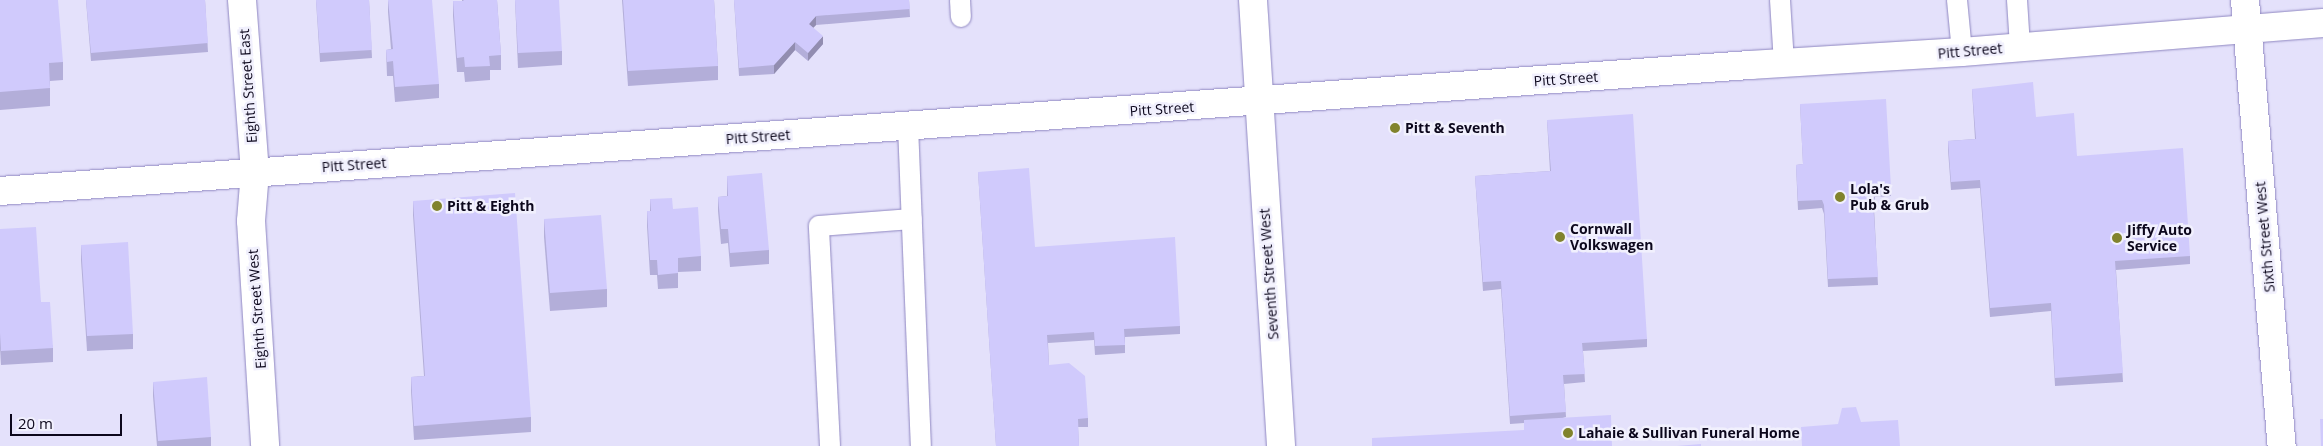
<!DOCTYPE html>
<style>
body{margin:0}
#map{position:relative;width:2323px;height:446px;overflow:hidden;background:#e4e1fb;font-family:"Open Sans",sans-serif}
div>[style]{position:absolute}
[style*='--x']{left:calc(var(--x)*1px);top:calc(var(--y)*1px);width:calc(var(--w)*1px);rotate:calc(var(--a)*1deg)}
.roads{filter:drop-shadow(0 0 1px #8f87c1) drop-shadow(0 0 1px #8f87c1)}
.service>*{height:20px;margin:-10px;padding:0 10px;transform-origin:10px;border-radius:10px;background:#fff}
.minor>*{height:28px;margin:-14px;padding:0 14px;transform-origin:14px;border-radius:14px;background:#fff}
.tertiary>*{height:28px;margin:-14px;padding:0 14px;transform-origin:14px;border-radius:14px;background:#fff}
.wall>*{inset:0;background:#b3aed9}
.shaded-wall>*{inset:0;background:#928db0}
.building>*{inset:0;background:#d0cafc}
.dots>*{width:14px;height:14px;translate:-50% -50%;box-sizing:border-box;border:2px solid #f1f0fd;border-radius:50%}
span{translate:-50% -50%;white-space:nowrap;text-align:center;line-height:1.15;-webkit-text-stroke:5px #f1f0fd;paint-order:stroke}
.street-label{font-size:14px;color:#0c071c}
.poi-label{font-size:14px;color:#0c071c;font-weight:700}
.left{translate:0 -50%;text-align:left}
.scale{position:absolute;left:10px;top:414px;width:112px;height:22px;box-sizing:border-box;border:2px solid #0c071c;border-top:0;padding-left:6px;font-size:15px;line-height:18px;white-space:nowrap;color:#0c071c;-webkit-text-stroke:4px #f1f0fd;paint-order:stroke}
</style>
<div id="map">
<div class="roads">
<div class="service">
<div style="--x:960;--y:0;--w:17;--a:87"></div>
<div style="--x:1780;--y:0;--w:63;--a:86.4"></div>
<div style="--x:1957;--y:0;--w:52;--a:84.5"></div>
<div style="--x:2017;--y:0;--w:47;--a:86.3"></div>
<div style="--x:908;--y:126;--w:320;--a:87.7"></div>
<div style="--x:830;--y:446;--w:220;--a:-92.9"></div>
<div style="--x:819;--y:226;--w:93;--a:-4.3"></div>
</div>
<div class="minor">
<div style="--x:242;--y:0;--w:172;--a:85.7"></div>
<div style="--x:255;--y:172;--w:49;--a:94.7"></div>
<div style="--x:251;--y:221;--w:225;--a:86.4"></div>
<div style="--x:2245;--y:0;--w:448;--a:85.3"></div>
</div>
<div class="tertiary">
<div style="--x:1253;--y:0;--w:447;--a:86.4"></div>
<div style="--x:0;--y:191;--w:1755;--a:-4.12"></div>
<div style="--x:1750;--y:65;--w:212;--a:-3.5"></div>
<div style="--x:1962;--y:52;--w:362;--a:-4.6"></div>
</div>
</div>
<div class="wall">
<div style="clip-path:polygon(0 0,63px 62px,63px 80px,50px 81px,50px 106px,0 110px)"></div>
<div style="clip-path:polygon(86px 0,205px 0,208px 52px,91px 61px)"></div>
<div style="clip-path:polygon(316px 0,369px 0,372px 58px,320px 62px)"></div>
<div style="clip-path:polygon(388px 0,439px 84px,439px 98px,395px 102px,393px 76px,387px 76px,386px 50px,391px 49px,388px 12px)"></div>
<div style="clip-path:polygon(462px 0,497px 0,501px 55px,501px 70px,490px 70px,490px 80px,465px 82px,464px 72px,457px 72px,453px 16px,453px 1px,462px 1px)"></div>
<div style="clip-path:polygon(515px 0,562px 51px,562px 65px,518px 68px)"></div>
<div style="clip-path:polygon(622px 0,714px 0,718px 66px,718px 80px,628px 86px)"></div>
<div style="clip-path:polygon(734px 0,909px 0,910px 17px,816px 25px,813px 28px,823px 44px,808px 61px,795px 50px,774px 74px,739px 76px)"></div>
<div style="clip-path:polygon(1972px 89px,2036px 117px,2077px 156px,2190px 256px,2190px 264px,2116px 270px,2123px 382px,2055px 386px,2051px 311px,1990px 317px,1980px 188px,1951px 190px,1948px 150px,1948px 141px,1975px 139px)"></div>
<div style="clip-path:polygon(1800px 104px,1891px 188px,1891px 196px,1875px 197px,1874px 208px,1878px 285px,1828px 287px,1824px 214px,1822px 208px,1798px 210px,1796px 165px,1803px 164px)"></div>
<div style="clip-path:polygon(1547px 120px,1647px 339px,1647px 347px,1583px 351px,1585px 382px,1564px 384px,1566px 417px,1524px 430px,1524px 423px,1510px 424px,1501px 289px,1483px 291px,1475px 176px,1550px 171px)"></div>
<div style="clip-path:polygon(978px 172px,1035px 247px,1180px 326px,1180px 334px,1125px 337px,1125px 353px,1095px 355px,1094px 340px,1048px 343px,1049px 365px,1088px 418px,1088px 427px,1078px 427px,1079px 446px,996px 446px)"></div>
<div style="clip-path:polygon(727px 176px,769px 250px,769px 264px,730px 267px,728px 243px,721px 244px,718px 211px,718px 197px,727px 196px)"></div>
<div style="clip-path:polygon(650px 199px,673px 209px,701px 256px,701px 271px,678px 272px,678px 288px,658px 289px,657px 275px,650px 275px,647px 226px,647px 211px,650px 211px)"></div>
<div style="clip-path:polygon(413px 201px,531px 417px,531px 432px,414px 440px,411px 391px,411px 377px,424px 376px,413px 215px)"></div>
<div style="clip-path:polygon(544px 219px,607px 289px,607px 307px,550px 311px,544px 237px)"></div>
<div style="clip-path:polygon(0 229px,41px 302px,53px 348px,53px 362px,1px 365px,0 348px)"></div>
<div style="clip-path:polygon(81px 245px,133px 334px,133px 349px,87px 351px,81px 260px)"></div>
<div style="clip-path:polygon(153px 382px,211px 437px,211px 446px,157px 446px,153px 396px)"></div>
</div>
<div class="shaded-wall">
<div style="clip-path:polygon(816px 16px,816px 25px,809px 32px,809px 24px)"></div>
<div style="clip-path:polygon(823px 36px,823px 44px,808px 61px,808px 53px)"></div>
<div style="clip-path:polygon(795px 42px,795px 50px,774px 74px,774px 65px)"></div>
</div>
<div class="building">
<div style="clip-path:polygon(0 0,58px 0,63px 62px,49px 63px,50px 88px,0 92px)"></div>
<div style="clip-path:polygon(86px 0,205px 0,208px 43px,91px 53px)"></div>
<div style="clip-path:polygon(316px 0,369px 0,372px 50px,320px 53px)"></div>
<div style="clip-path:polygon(388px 0,432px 0,439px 84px,395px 87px,393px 61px,387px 62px,386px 50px,393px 49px)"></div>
<div style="clip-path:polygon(463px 0,497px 0,501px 55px,489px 56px,490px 66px,465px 67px,464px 57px,457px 58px,453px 1px,464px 1px)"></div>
<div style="clip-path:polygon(515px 0,559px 0,562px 51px,518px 53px)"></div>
<div style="clip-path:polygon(623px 0,714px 0,718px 66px,628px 71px)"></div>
<div style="clip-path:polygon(734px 0,909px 0,910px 9px,816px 16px,809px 24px,823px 36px,808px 53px,795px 42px,774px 65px,739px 68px)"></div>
<div style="clip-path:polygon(2033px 82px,2036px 117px,2074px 113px,2077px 156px,2183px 148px,2190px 256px,2115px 261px,2123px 373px,2055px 378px,2051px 303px,1990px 308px,1980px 180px,1951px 182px,1948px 141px,1976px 139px,1972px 89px)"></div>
<div style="clip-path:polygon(1886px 99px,1891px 188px,1875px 189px,1873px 202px,1878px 277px,1828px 279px,1824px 205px,1822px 200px,1798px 201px,1796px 165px,1803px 164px,1800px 104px)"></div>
<div style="clip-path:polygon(1633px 114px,1647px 339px,1582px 343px,1585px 374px,1563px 375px,1566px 412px,1510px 416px,1501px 281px,1483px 282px,1475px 176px,1551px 171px,1547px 120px)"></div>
<div style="clip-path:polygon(1029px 168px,1035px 247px,1175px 237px,1180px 326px,1124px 329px,1125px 345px,1095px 346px,1094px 332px,1047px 335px,1049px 365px,1069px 363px,1085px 376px,1088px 418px,1078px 419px,1079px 446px,996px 446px,978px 172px)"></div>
<div style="clip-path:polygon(762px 173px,769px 250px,730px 253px,728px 229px,721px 229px,718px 197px,728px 196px,727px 176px)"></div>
<div style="clip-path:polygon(515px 193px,531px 417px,414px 426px,411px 377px,425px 376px,413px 201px)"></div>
<div style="clip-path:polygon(672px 198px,673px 209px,698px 207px,701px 256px,678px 258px,678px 273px,658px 275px,657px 260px,650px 260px,647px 211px,651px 211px,650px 199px)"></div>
<div style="clip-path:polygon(601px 215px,607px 289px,550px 293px,544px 219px)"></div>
<div style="clip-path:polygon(36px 227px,41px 302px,50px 302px,53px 348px,1px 351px,0 333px,0 229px)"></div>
<div style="clip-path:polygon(128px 242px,133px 334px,87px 336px,81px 245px)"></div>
<div style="clip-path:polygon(207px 377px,211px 437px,158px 441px,153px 382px)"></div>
<div style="clip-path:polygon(1856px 407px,1861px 422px,1898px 420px,1900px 446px,1802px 446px,1801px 427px,1838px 424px,1842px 408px)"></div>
<div style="clip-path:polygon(1611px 415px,1612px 446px,1372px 446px,1372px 438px,1524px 430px,1524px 420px)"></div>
<div style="clip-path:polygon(2320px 419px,2323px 419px,2323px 446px,2321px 446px)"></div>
<div style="clip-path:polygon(1701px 444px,1701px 446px,1677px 446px)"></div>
</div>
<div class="dots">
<div style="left:1395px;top:128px;background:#81832d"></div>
<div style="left:1840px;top:197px;background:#81832d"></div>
<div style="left:437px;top:206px;background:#81832d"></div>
<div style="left:1560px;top:237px;background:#81832d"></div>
<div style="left:2117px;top:238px;background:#81832d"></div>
<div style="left:1568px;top:433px;background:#81832d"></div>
</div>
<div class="street-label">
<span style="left:1970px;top:51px;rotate:-5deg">Pitt Street</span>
<span style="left:1566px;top:79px;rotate:-4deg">Pitt Street</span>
<span style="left:248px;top:86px;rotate:-94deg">Eighth Street East</span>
<span style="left:1162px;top:109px;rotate:-4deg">Pitt Street</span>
<span style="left:758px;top:137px;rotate:-4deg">Pitt Street</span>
<span style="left:354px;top:165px;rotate:-4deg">Pitt Street</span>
<span style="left:2265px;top:237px;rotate:-95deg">Sixth Street West</span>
<span style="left:1269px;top:274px;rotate:-94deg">Seventh Street West</span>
<span style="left:257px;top:309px;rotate:-94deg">Eighth Street West</span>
</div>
<div class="poi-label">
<span class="left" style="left:1405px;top:128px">Pitt &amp; Seventh</span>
<span class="left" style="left:1850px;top:197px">Lola's<br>Pub &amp; Grub</span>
<span class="left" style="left:447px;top:206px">Pitt &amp; Eighth</span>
<span class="left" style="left:1570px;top:237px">Cornwall<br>Volkswagen</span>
<span class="left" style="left:2127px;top:238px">Jiffy Auto<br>Service</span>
<span class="left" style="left:1578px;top:433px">Lahaie &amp; Sullivan Funeral Home</span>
</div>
<div class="scale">20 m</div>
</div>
